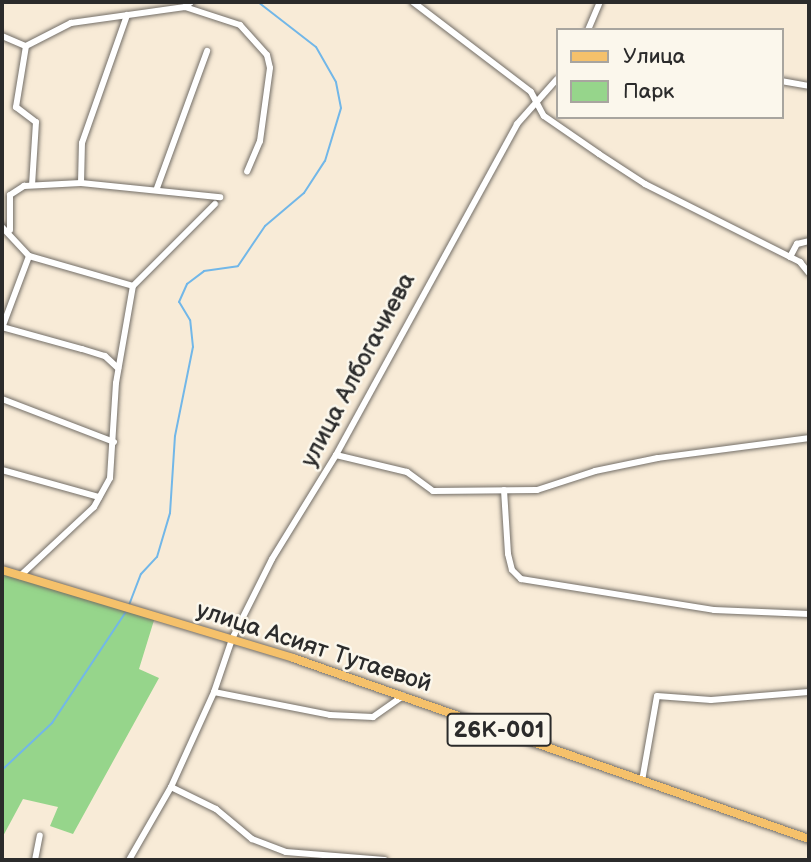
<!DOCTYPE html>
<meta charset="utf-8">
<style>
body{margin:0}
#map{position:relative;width:811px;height:862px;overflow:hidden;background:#f8ebd7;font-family:"Balsamiq Sans",sans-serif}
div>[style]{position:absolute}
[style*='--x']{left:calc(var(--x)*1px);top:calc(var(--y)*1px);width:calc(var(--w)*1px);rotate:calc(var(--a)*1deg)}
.green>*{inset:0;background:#96d58b}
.stream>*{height:2px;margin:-1px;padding:0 1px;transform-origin:1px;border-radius:1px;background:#72b7e8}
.roads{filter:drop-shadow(0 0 2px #736e67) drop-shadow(0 0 2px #736e67)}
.minor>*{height:6px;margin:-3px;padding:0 3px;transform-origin:3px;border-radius:3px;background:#fff}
.major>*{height:8px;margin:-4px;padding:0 4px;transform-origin:4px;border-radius:4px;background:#f5c16b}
span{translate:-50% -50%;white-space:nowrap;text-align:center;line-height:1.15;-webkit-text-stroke:5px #fbf7ec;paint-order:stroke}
.shield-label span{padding:2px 5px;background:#fbf7ec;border:2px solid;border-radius:5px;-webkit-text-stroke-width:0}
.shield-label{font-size:23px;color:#2b2b2b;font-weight:700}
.street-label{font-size:24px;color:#2b2b2b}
.frame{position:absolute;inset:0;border:4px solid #2b2b2b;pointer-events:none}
.legend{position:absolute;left:556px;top:28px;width:228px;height:91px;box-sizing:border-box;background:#fbf7ec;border:2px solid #a8a59f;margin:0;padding:9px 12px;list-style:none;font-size:21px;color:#2b2b2b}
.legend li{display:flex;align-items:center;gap:14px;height:35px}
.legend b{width:35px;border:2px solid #a8a59f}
</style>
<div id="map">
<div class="green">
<div style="clip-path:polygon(2px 570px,155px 617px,139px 669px,159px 678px,73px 834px,50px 826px,58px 807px,23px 799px,2px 838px)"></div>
</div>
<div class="stream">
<div style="--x:129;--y:605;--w:33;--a:-69"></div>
<div style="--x:141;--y:574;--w:23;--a:-47"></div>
<div style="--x:157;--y:557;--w:46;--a:-73.5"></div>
<div style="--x:170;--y:513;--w:77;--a:-86.3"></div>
<div style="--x:175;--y:436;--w:91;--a:-78.6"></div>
<div style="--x:193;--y:347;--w:27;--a:-96"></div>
<div style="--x:190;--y:320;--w:21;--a:-121"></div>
<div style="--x:179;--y:302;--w:20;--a:-66"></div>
<div style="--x:187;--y:284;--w:21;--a:-37"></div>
<div style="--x:204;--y:271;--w:34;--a:-8"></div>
<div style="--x:238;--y:266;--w:48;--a:-56"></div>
<div style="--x:265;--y:226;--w:51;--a:-40.2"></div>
<div style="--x:304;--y:193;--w:38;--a:-57"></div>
<div style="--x:325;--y:161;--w:55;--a:-73.2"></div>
<div style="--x:341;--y:108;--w:26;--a:-101"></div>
<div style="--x:336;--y:82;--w:40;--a:-119.7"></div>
<div style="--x:316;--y:47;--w:73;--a:-142.2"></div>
<div style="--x:2;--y:770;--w:69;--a:-43.2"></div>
<div style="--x:52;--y:723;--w:136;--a:-56.4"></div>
</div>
<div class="roads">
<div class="minor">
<div style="--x:413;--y:2;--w:148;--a:37.3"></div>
<div style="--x:531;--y:92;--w:27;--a:62"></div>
<div style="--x:544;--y:116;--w:67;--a:34.6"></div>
<div style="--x:599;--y:154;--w:55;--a:33.1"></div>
<div style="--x:645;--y:184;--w:174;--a:26.7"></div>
<div style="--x:800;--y:262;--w:14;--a:51"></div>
<div style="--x:185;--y:7;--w:58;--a:18.1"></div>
<div style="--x:240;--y:25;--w:40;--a:48"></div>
<div style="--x:267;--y:55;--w:13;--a:77"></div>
<div style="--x:270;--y:68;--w:74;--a:97.8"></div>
<div style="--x:260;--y:141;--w:33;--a:113"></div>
<div style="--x:588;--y:30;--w:30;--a:-67"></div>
<div style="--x:2;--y:36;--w:26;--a:23"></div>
<div style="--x:26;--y:46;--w:51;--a:-27.1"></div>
<div style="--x:71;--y:23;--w:115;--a:-8"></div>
<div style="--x:185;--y:7;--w:8;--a:-40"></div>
<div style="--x:26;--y:46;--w:62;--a:99.3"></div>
<div style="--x:16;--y:107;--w:25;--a:37"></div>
<div style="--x:36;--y:122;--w:63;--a:93.6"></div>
<div style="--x:781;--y:81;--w:28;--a:10"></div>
<div style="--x:81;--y:183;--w:40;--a:-88.6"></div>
<div style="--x:82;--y:143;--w:136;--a:-70.6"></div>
<div style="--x:157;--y:188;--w:146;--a:-69.9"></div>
<div style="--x:2;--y:227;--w:40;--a:47"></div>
<div style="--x:29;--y:256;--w:108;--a:16.1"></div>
<div style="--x:10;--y:230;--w:35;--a:-90"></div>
<div style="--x:10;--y:195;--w:17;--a:-33"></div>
<div style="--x:24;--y:186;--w:57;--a:-3"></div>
<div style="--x:81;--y:183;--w:140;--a:5.8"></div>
<div style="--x:790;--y:257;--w:15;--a:-62"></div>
<div style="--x:797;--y:244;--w:12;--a:-14"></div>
<div style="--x:2;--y:327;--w:83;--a:15.4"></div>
<div style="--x:82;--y:349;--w:24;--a:17"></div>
<div style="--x:105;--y:356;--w:18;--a:43"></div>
<div style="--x:2;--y:328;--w:77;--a:-69.4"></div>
<div style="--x:2;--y:399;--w:120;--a:21"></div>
<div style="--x:336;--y:455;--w:73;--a:13.5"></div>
<div style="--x:407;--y:472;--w:32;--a:36"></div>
<div style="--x:433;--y:491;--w:104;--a:-0.6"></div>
<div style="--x:537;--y:490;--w:61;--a:-18.1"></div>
<div style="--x:595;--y:471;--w:64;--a:-11.7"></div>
<div style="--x:658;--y:458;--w:152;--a:-7.5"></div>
<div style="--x:2;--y:470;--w:101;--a:15.6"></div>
<div style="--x:504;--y:490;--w:64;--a:86.4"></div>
<div style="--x:508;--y:554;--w:16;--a:76"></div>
<div style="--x:512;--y:570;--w:13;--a:45"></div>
<div style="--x:521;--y:579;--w:195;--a:9.1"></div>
<div style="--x:714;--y:610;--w:95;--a:2.4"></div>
<div style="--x:20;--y:576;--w:101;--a:-43"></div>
<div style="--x:94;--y:507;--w:33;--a:-61"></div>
<div style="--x:110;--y:478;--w:95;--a:-86.4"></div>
<div style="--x:116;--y:383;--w:98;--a:-80.1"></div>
<div style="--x:133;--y:286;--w:116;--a:-45"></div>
<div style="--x:214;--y:692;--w:118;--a:11.2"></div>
<div style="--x:330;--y:715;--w:43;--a:2.7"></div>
<div style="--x:373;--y:717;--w:37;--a:-35"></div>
<div style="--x:642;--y:781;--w:86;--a:-80"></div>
<div style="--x:657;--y:696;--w:54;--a:4.2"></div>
<div style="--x:711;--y:700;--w:98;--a:-4.7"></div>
<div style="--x:171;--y:787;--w:50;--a:26.1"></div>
<div style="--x:216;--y:809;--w:47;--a:39.8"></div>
<div style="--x:252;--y:839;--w:36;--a:21"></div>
<div style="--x:286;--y:852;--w:99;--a:4.6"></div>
<div style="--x:35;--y:860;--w:25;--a:-79"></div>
<div style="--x:129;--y:860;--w:84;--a:-60.1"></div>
<div style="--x:171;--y:787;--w:104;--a:-65.6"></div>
<div style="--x:214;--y:692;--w:56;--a:-71.2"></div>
<div style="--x:232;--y:639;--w:89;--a:-63.4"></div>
<div style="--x:272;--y:559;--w:122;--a:-58.4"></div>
<div style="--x:336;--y:455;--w:377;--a:-61.3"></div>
<div style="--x:517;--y:124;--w:60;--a:-48.4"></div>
</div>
<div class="major">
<div style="--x:2;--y:570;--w:304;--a:16.8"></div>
<div style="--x:293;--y:658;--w:547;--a:19.33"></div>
</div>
</div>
<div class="shield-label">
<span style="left:499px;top:730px">26К-001</span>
</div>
<div class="street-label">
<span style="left:358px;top:370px;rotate:-62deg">улица Албогачиева</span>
<span style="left:314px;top:647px;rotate:18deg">улица Асият Тутаевой</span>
</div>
<div class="frame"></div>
<ul class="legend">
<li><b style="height:9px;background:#f5c16b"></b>Улица</li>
<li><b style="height:19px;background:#96d58b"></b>Парк</li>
</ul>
</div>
